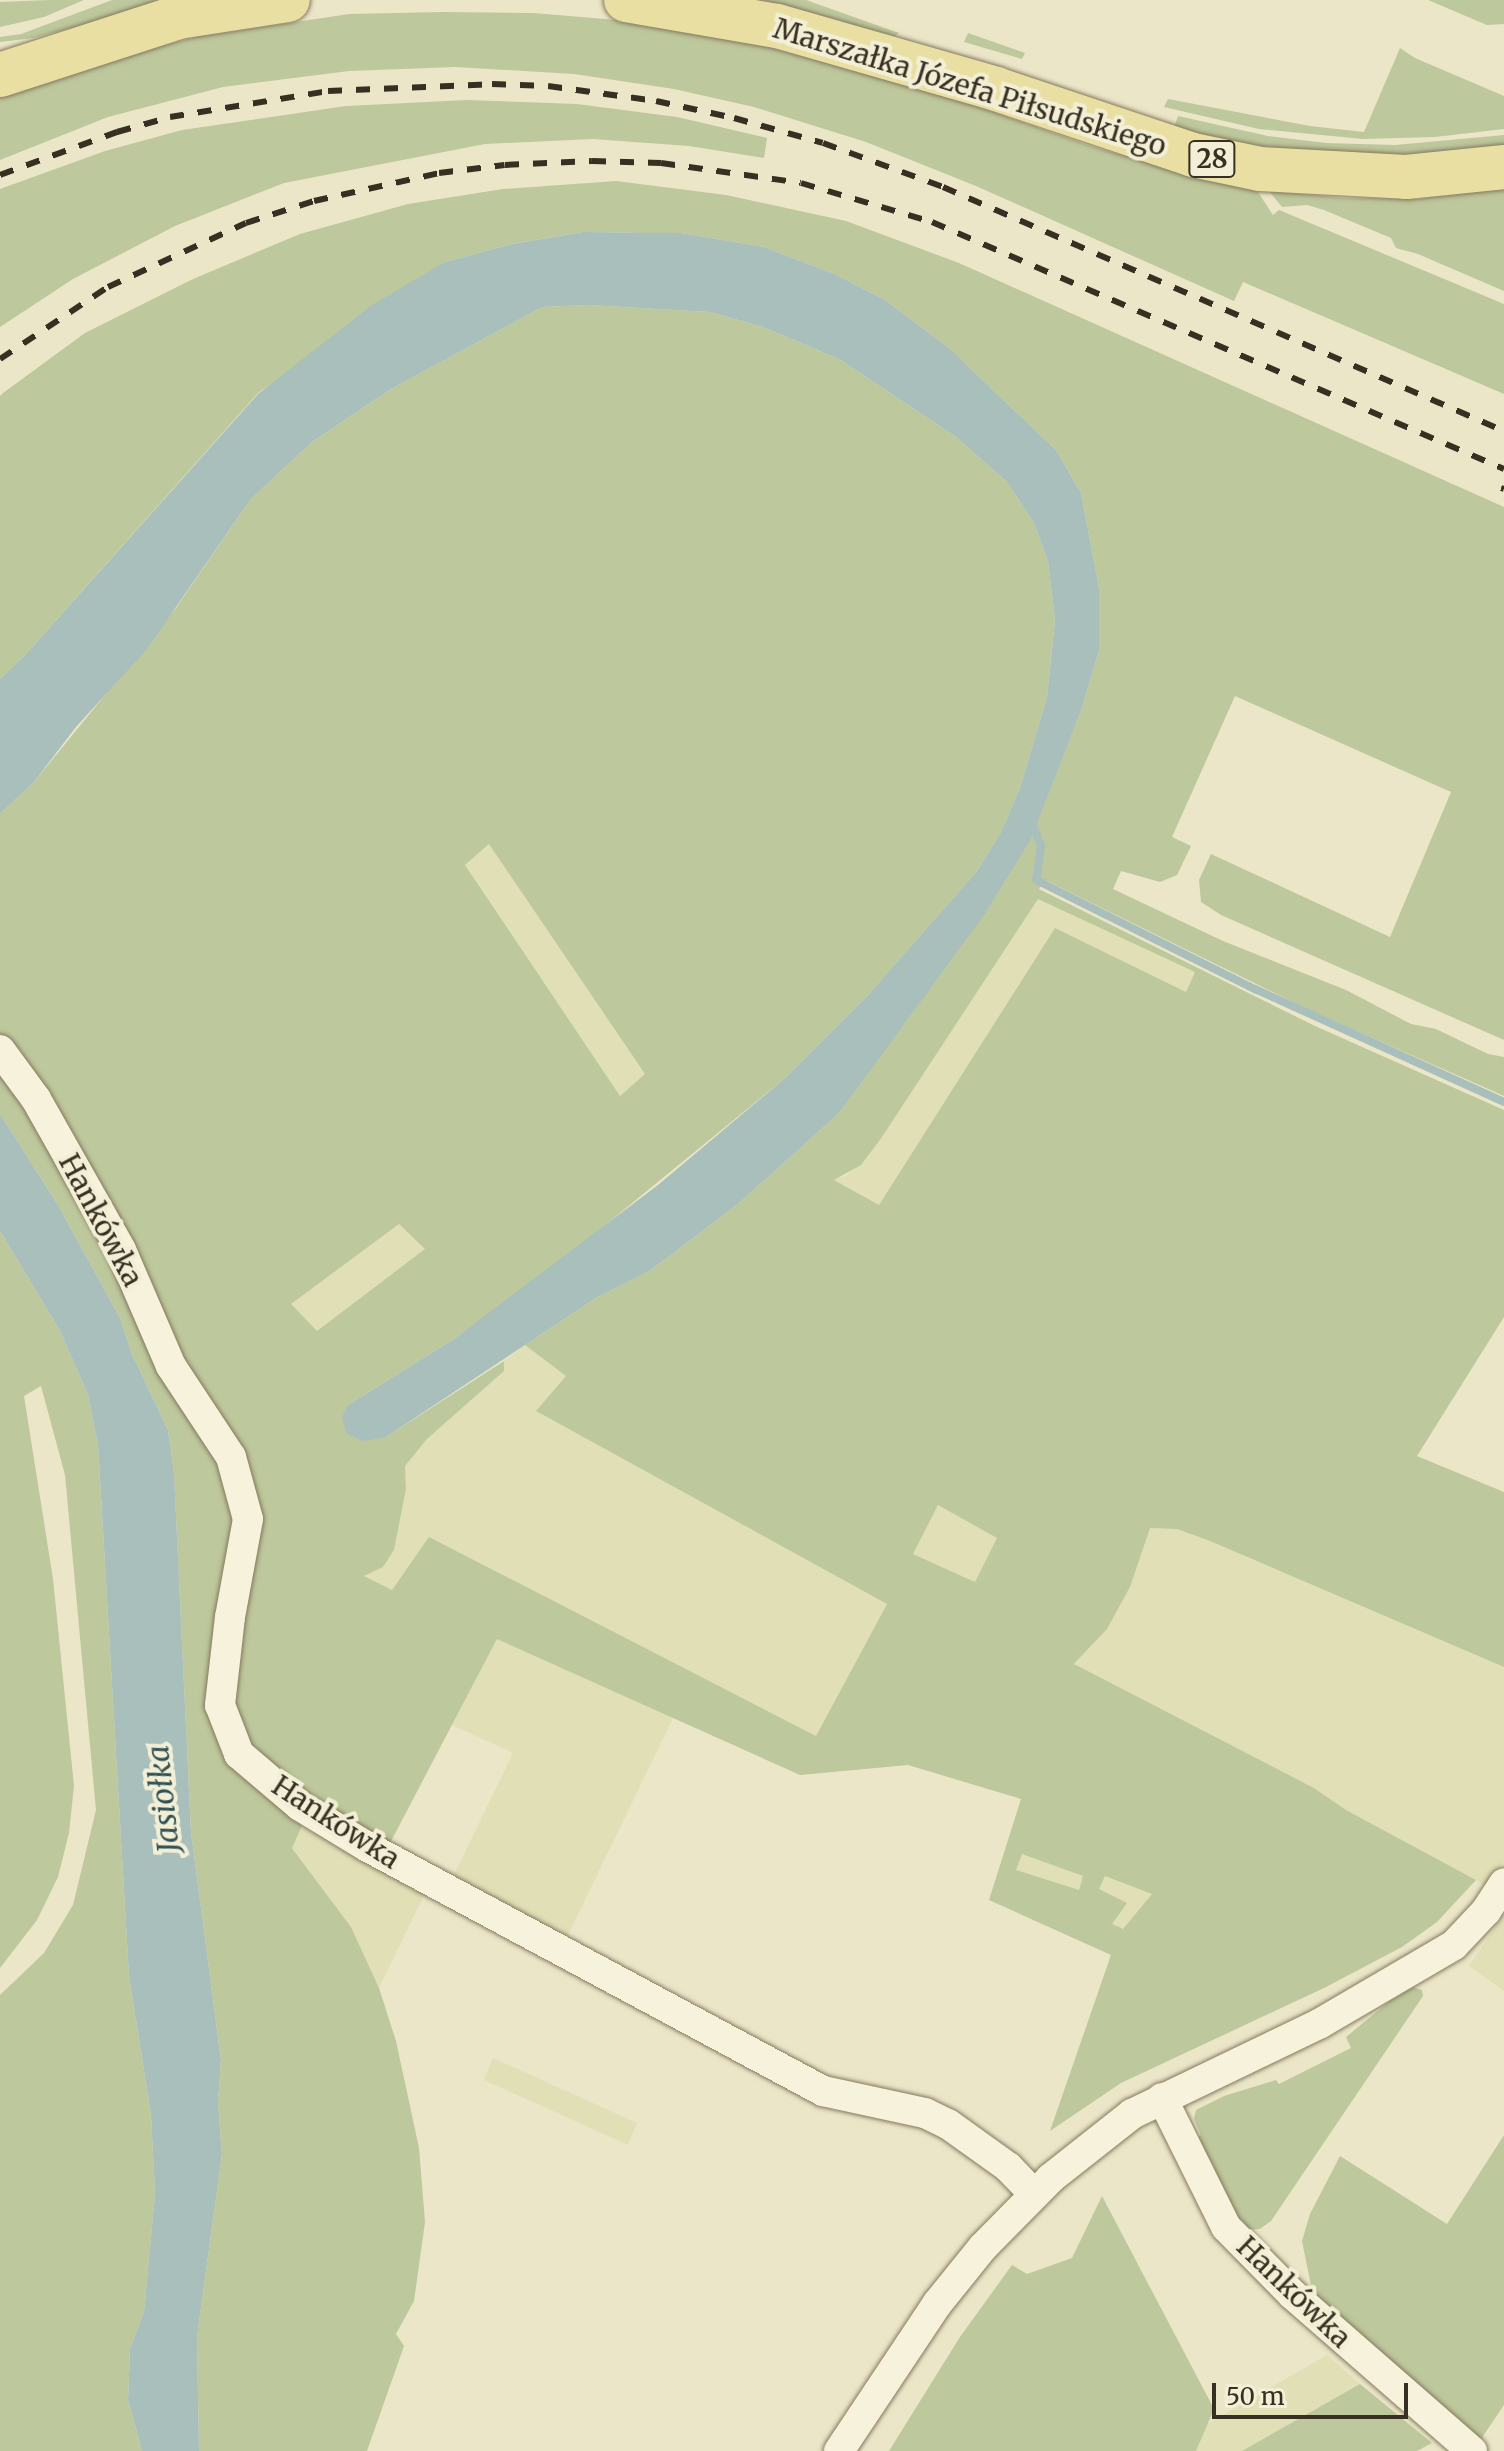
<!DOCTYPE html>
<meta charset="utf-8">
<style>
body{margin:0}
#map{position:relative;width:1504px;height:2451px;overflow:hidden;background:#ebe6c8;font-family:Merriweather,serif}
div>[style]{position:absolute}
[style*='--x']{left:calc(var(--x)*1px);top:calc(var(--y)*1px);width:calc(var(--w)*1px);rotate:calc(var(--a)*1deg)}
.farmland>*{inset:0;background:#e0dfb6}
.green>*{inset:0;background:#bdc89c}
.water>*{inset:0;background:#a8bfbc}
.stream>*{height:8px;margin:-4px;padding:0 4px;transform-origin:4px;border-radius:4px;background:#a8bfbc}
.roads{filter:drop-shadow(0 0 2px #85795e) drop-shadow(0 0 2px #85795e)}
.street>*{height:30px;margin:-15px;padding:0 15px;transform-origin:15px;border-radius:15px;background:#f6f2db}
.primary>*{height:44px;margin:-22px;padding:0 22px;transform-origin:22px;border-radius:22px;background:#eadfa3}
.rail>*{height:6px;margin-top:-3px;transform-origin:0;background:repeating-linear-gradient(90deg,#372f21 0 14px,transparent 0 28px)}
span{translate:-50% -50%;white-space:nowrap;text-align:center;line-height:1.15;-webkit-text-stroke:8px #f3efd7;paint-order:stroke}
.shield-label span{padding:2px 6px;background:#f3efd7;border:2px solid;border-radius:6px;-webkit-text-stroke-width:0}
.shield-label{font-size:26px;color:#372f21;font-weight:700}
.street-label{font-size:28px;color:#372f21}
.water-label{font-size:30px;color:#315256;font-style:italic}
.scale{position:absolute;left:1212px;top:2383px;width:196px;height:36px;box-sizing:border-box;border:4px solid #372f21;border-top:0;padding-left:10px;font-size:24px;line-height:28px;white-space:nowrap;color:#372f21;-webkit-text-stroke:6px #f3efd7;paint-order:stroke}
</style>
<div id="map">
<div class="farmland">
<div style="clip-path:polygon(490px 844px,645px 1074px,620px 1096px,465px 865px)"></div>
<div style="clip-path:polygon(1038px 898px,1195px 972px,1186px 992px,1055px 928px,879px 1205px,833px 1179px,846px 1176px,882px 1137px)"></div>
<div style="clip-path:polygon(399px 1224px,426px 1249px,317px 1331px,290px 1304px)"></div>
<div style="clip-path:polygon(525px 1345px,566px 1376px,536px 1411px,887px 1604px,816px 1736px,429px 1538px,392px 1590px,363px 1576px,383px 1567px,394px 1550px,406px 1490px,405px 1466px,427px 1439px,504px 1371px,504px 1361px)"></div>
<div style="clip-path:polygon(938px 1504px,998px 1538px,975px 1582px,913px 1554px)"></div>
<div style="clip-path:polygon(1149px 1528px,1177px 1529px,1210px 1541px,1504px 1667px,1504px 1861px,1487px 1886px,1346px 1810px,1314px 1788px,1074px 1665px,1107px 1629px,1130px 1587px)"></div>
<div style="clip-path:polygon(497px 1639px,674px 1716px,565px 1941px,452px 1879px,513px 1753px,452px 1725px)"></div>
<div style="clip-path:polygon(306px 1817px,425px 1893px,379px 1988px,351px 1927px,292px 1847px)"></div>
<div style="clip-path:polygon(1022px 1854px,1083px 1876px,1079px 1891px,1015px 1870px)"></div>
<div style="clip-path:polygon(1105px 1876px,1153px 1894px,1123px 1929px,1111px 1925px,1098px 1889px)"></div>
<div style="clip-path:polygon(1504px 1914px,1504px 1991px,1469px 1966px)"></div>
<div style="clip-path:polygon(493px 2058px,637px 2123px,628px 2145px,484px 2080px)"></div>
<div style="clip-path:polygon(1327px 2355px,1360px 2384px,1242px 2451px,1196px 2451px,1207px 2424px)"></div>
</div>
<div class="green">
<div style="clip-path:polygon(50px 0,84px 0,44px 17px,0 27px,0 2px)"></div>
<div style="clip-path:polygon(112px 0,179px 0,33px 38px,0 42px,0 37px,21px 34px)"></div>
<div style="clip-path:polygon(754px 0,806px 0,899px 33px,895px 36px)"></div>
<div style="clip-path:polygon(1428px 0,1504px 0,1504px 24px,1487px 25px)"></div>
<div style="clip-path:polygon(443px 12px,533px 13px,629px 21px,793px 49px,945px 95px,1090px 146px,1206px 179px,1256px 189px,1273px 215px,1279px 210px,1504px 304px,1504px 394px,1243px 282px,1234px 301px,976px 186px,866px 142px,754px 107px,674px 89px,574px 74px,455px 67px,349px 71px,223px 87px,108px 117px,0 160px,0 87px,196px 37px,349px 14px)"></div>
<div style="clip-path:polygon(968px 33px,1025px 53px,1022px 59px,964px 42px)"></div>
<div style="clip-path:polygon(1400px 48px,1415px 58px,1504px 96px,1504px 129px,1435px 137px,1363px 139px,1259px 129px,1164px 107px,1168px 99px,1310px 126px,1364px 132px)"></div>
<div style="clip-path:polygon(467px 100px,577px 104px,677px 117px,767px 138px,764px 158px,689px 146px,593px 139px,485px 144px,284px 183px,175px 226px,73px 279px,0 327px,0 189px,105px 151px,182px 130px,346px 106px)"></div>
<div style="clip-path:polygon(1178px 116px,1268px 136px,1326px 143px,1395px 145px,1504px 135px,1504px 147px,1397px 157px,1270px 149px,1174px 128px)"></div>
<div style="clip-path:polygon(evenodd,616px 181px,726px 195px,846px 221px,959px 263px,1504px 507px,1504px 1040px,1221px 915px,1201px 902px,1199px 880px,1211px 854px,1390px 937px,1451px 792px,1235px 696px,1172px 837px,1191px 846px,1177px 875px,1160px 882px,1121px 871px,1113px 889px,1223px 941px,1346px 990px,1411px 1024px,1436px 1029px,1488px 1054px,1504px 1057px,1504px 1096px,1305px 1008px,1045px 880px,1039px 889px,1315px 1026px,1504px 1110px,1504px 1317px,1417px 1456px,1504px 1492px,1504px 1667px,1210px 1541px,1177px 1529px,1150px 1528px,1130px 1587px,1107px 1629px,1074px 1664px,1314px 1788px,1346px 1810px,1476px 1880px,1437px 1922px,1402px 1947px,1326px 1987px,1121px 2083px,1050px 2131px,1111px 1955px,989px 1900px,1021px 1799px,908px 1765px,800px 1775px,497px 1639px,389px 1845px,342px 1822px,246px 1750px,228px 1694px,255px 1504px,0 1042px,0 814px,34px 782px,176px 608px,250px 500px,312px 442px,391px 389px,542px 307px,588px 305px,710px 312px,763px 327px,839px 359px,956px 437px,1007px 482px,1034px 523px,1048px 562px,1055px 620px,1047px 697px,1020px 788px,1001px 832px,977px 871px,867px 996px,785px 1078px,560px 1262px,454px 1339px,348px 1405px,386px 1437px,504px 1361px,504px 1371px,427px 1439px,405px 1466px,406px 1489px,394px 1550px,383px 1567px,364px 1576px,392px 1590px,429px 1537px,816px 1736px,887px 1604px,536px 1411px,566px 1376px,525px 1345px,596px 1298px,651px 1270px,738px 1204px,839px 1113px,1031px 838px,1081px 711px,1099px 651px,1099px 588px,1081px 493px,1056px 450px,949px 348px,885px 300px,837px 275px,764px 247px,681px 233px,583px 232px,512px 244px,445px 262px,258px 393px,25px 655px,0 679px,0 396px,3px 393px,85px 333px,193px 279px,300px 234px,408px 204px,503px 189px,616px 181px,489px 844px,645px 1074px,620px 1096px,465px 865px,489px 844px,616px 181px,1038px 899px,1195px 972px,1186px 992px,1055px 928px,879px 1205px,834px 1180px,861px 1165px,882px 1137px,1038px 899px,616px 181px,399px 1224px,425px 1249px,317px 1331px,291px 1304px,399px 1224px,616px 181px,938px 1505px,997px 1538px,975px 1582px,913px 1554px,938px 1505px,616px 181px,1022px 1854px,1083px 1876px,1079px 1890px,1016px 1870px,1022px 1854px,616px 181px,1105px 1876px,1152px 1894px,1123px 1929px,1112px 1924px,1127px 1903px,1099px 1889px,1105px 1876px)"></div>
<div style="clip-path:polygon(1504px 188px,1504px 291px,1418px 254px,1396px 248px,1391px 238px,1324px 210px,1307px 205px,1282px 207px,1269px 191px,1345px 198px,1418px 199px)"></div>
<div style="clip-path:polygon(0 1061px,33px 1105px,238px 1503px,215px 1709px,306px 1817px,292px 1848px,351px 1927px,379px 1988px,396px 2041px,419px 2148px,425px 2222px,414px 2301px,396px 2334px,404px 2346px,367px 2451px,199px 2451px,197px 2337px,222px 2154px,218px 2102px,221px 2060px,191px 1832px,174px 1474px,168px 1430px,132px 1354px,120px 1318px,58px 1205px,0 1114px)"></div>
<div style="clip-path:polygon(0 1231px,60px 1331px,88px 1395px,98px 1445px,129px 1976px,151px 2115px,155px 2194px,144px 2312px,130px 2349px,128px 2400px,142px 2451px,0 2451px,0 1995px,44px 1953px,73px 1905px,96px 1810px,65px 1475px,41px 1386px,24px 1396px,53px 1579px,74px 1786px,69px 1833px,58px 1877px,37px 1920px,0 1968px)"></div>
<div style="clip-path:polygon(1413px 1987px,1422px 1990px,1423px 1996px,1271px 2221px,1260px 2229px,1245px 2230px,1235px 2222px,1193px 2140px,1201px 2135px,1194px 2119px,1196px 2110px,1224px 2096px,1276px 2080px,1279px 2084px,1351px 2048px,1346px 2037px,1391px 2000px)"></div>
<div style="clip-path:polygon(1504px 2135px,1504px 2405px,1481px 2439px,1330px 2314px,1312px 2290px,1302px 2241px,1310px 2214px,1340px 2156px,1447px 2224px)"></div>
<div style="clip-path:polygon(1102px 2196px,1214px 2409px,1196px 2451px,889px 2451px,960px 2337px,1012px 2265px,1027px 2274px,1072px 2258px)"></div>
<div style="clip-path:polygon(1360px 2384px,1432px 2443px,1417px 2451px,1242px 2451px)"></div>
</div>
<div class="water">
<div style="clip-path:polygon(583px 232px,681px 233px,764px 247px,837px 275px,885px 300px,949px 348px,1056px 450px,1081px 493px,1099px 588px,1099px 651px,1081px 711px,1031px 839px,984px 915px,839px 1113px,738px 1204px,651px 1270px,596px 1298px,386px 1437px,362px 1441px,346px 1433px,342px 1417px,348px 1405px,454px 1339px,658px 1185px,785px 1078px,867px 996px,977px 871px,1001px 832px,1020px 788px,1047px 697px,1055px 620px,1048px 562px,1034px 523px,1007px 482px,956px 437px,839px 359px,763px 327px,710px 312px,588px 305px,542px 307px,391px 389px,312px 442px,250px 500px,147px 649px,76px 727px,34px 782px,0 814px,0 679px,25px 655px,258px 394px,372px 305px,445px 262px,512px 244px)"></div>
<div style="clip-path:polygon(0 1114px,58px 1205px,120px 1318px,132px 1354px,168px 1430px,174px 1473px,191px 1832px,221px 2060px,218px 2102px,222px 2154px,197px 2337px,199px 2451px,142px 2451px,128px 2400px,130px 2349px,144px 2312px,155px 2194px,151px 2115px,129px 1976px,98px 1445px,88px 1395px,60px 1331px,0 1231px)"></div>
</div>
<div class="stream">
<div style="--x:1031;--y:821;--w:27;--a:68"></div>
<div style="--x:1041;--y:846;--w:34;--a:98"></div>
<div style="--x:1036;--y:880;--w:245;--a:26.5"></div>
<div style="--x:1255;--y:989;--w:273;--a:24.4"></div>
</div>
<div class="roads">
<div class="street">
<div style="--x:0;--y:1050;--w:61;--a:53.7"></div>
<div style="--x:36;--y:1099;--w:173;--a:60.6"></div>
<div style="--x:121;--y:1250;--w:126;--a:66.7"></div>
<div style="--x:171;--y:1366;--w:109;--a:56.6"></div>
<div style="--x:231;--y:1457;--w:64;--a:74.7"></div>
<div style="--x:248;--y:1519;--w:100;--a:100.4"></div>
<div style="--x:230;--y:1617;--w:89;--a:96.5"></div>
<div style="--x:220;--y:1705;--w:53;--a:68.8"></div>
<div style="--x:239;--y:1754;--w:80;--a:40.4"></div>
<div style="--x:300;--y:1806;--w:77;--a:31.2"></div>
<div style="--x:366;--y:1846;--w:519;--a:28.2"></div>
<div style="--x:823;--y:2091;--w:104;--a:12.2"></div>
<div style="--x:925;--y:2113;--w:25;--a:26"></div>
<div style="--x:948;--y:2124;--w:74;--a:35.6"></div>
<div style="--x:1008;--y:2167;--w:37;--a:46"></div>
<div style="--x:1162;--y:2098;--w:144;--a:63.6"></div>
<div style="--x:1226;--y:2227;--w:94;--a:45.4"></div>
<div style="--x:1292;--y:2294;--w:239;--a:41.1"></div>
<div style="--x:839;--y:2451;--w:177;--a:-56.3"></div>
<div style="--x:937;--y:2304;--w:73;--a:-51.1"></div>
<div style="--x:983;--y:2247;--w:97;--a:-45.4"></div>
<div style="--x:1051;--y:2178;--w:103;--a:-38.3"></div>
<div style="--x:1132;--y:2114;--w:208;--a:-25.7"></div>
<div style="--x:1319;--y:2024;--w:156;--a:-30.3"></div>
<div style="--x:1454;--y:1945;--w:47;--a:-46.7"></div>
<div style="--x:1486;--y:1911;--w:33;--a:-57"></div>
</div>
<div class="primary">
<div style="--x:626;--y:0;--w:153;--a:9.8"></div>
<div style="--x:777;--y:26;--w:228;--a:16"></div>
<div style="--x:996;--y:89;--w:208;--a:18.5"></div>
<div style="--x:1193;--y:155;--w:68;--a:11.8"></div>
<div style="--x:1260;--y:169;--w:146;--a:3.1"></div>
<div style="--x:1406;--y:177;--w:99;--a:-5.8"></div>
<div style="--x:0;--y:75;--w:187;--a:-18"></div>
<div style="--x:178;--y:17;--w:111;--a:-8.8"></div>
</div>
</div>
<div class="rail">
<div style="--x:0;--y:175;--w:125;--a:-20.2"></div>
<div style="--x:117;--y:132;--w:55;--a:-15.8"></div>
<div style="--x:170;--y:117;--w:160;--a:-9.3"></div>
<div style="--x:328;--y:91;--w:164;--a:-2.4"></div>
<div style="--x:492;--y:84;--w:56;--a:2"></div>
<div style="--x:548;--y:86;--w:109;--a:7.9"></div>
<div style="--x:656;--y:101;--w:80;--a:12.3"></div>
<div style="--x:734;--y:118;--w:92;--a:15.7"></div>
<div style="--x:823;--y:143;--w:128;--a:20.1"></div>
<div style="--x:943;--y:187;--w:612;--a:23.51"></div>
<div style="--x:0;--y:359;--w:130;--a:-33.7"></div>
<div style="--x:108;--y:287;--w:152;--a:-24.9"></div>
<div style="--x:246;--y:223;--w:71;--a:-17.9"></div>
<div style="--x:314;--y:201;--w:128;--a:-12.6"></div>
<div style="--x:439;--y:173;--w:66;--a:-6.9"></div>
<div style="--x:505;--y:165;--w:87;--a:-2.6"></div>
<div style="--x:592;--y:161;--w:69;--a:1.7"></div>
<div style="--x:661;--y:163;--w:141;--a:8.1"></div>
<div style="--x:801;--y:183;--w:137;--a:16.6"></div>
<div style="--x:932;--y:222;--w:623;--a:23.36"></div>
<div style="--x:1501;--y:488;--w:3;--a:18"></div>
</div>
<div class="shield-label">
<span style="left:1212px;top:159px">28</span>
</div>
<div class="street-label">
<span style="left:970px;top:87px;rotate:17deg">Marszałka Józefa Piłsudskiego</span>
<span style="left:101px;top:1220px;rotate:62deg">Hankówka</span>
<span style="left:336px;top:1822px;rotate:33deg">Hankówka</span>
<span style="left:1294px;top:2292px;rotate:44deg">Hankówka</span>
</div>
<div class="water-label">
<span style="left:163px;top:1799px;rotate:-96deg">Jasiołka</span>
</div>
<div class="scale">50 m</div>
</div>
